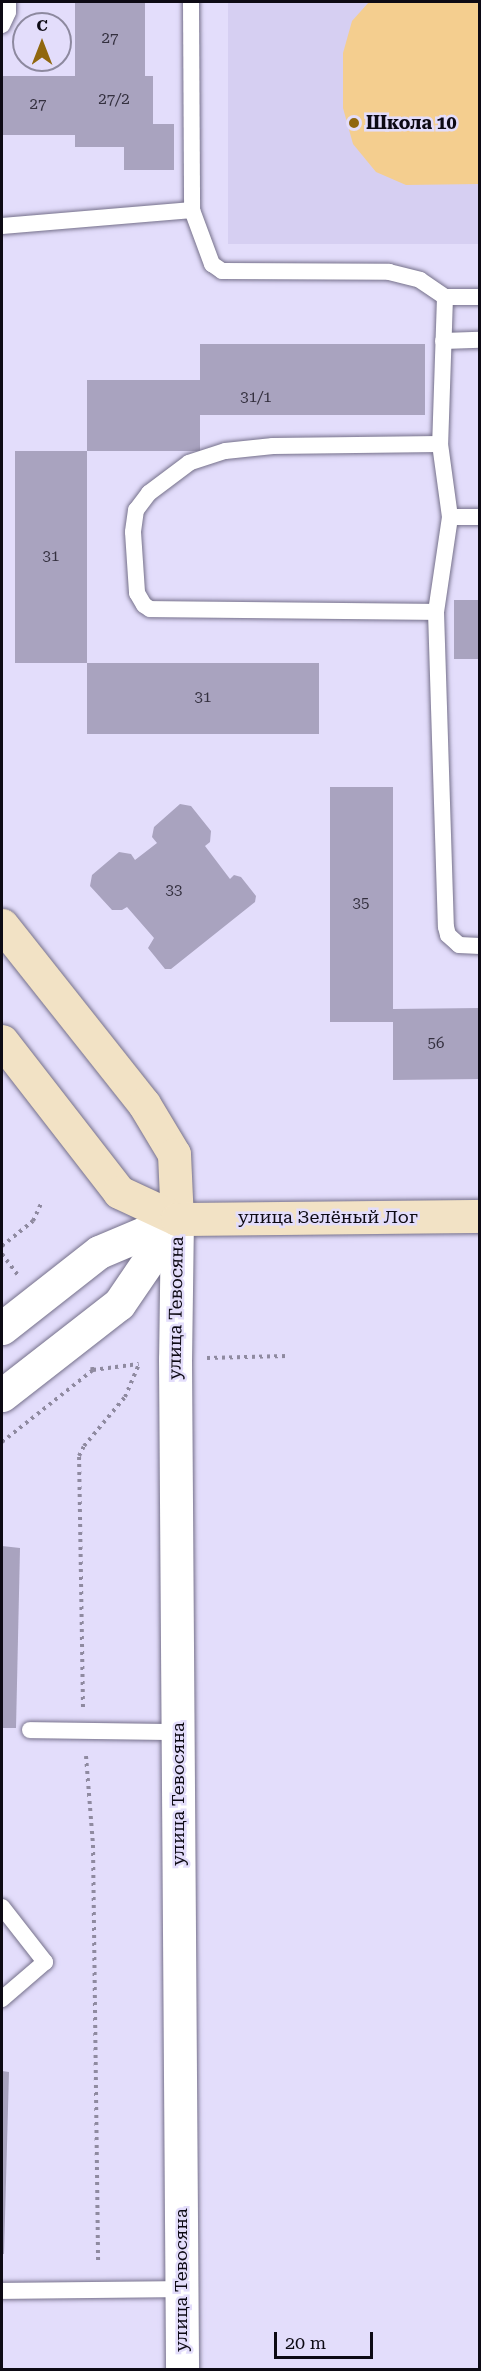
<!DOCTYPE html>
<meta charset="utf-8">
<style>
body{margin:0}
#map{position:relative;width:481px;height:2371px;overflow:hidden;background:#e3ddfb;font-family:"Roboto Serif",serif}
div>[style]{position:absolute}
[style*='--x']{left:calc(var(--x)*1px);top:calc(var(--y)*1px);width:calc(var(--w)*1px);rotate:calc(var(--a)*1deg)}
.built>*{inset:0;background:#d6cff2}
.green>*{inset:0;background:#f4ce8f}
.building>*{inset:0;background:#a9a3bf}
.path>*{height:4px;margin-top:-2px;transform-origin:0;background:repeating-linear-gradient(90deg,#8f8aa0 0 3px,transparent 0 7.5px)}
.roads{filter:drop-shadow(0 0 2px #75708a) drop-shadow(0 0 2px #75708a)}
.lane>*{height:16px;margin:-8px;padding:0 8px;transform-origin:8px;border-radius:8px;background:#fff}
.street>*{height:33px;margin:-16.5px;padding:0 16.5px;transform-origin:16.5px;border-radius:16.5px;background:#fff}
.secondary>*{height:33px;margin:-16.5px;padding:0 16.5px;transform-origin:16.5px;border-radius:16.5px;background:#f2e2c5}
.dots>*{width:16px;height:16px;translate:-50% -50%;box-sizing:border-box;border:3px solid #e3ddfb;border-radius:50%}
span{translate:-50% -50%;white-space:nowrap;text-align:center;line-height:1.15;-webkit-text-stroke:5px #e3ddfb;paint-order:stroke}
.number-label{font-size:15px;color:#34303f}
.number-label span{-webkit-text-stroke-width:0}
.poi-label{font-size:18px;color:#0d0a14;font-weight:700}
.left{translate:0 -50%;text-align:left}
.street-label{font-size:18px;color:#0d0a14}
.frame{position:absolute;inset:0;border:3px solid #0d0a14;pointer-events:none}
.north{position:absolute;left:12px;top:12px;width:60px;height:60px;box-sizing:border-box;background:#e3ddfb;border:2px solid #8d899f;border-radius:50%;rotate:0deg;font-size:16px;font-weight:700;line-height:24px;text-align:center;color:#0d0a14}
.north::after{content:'';display:block;margin:auto;width:21px;height:27px;background:#90670e;clip-path:polygon(50% 0,100% 100%,50% 72%,0 100%)}
.scale{position:absolute;left:274px;top:2332px;width:99px;height:27px;box-sizing:border-box;border:3px solid #0d0a14;border-top:0;padding-left:8px;font-size:18px;line-height:21px;white-space:nowrap;color:#0d0a14;-webkit-text-stroke:4px #e3ddfb;paint-order:stroke}
</style>
<div id="map">
<div class="built">
<div style="clip-path:polygon(228px 2px,479px 2px,479px 244px,228px 244px)"></div>
</div>
<div class="green">
<div style="clip-path:polygon(369px 2px,479px 2px,479px 184px,406px 185px,376px 172px,353px 144px,343px 108px,343px 53px,352px 21px)"></div>
</div>
<div class="building">
<div style="clip-path:polygon(75px 2px,145px 2px,145px 76px,153px 76px,153px 124px,174px 124px,174px 170px,124px 170px,124px 147px,75px 147px,75px 135px,2px 135px,2px 76px,75px 76px)"></div>
<div style="clip-path:polygon(200px 344px,425px 344px,425px 415px,200px 415px,200px 451px,87px 451px,87px 380px,200px 380px)"></div>
<div style="clip-path:polygon(15px 451px,87px 451px,87px 663px,15px 663px)"></div>
<div style="clip-path:polygon(454px 600px,480px 600px,480px 659px,454px 659px)"></div>
<div style="clip-path:polygon(87px 663px,319px 663px,319px 734px,87px 734px)"></div>
<div style="clip-path:polygon(330px 787px,393px 787px,393px 1009px,480px 1008px,480px 1079px,393px 1080px,393px 1022px,330px 1022px)"></div>
<div style="clip-path:polygon(180px 804px,191px 806px,211px 831px,210px 842px,205px 846px,230px 879px,234px 875px,241px 877px,256px 896px,255px 902px,171px 969px,165px 969px,148px 948px,154px 938px,127px 907px,122px 910px,112px 910px,90px 886px,92px 875px,119px 852px,131px 854px,135px 860px,157px 843px,152px 837px,154px 827px)"></div>
<div style="clip-path:polygon(2px 1546px,20px 1548px,16px 1728px,2px 1728px)"></div>
<div style="clip-path:polygon(2px 2071px,9px 2072px,4px 2254px,2px 2254px)"></div>
</div>
<div class="path">
<div style="--x:2;--y:1246;--w:40;--a:-39"></div>
<div style="--x:33;--y:1221;--w:21;--a:-65"></div>
<div style="--x:2;--y:1254;--w:26;--a:53"></div>
<div style="--x:207;--y:1358;--w:80;--a:-1.4"></div>
<div style="--x:92;--y:1367;--w:3;--a:72"></div>
<div style="--x:93;--y:1370;--w:46;--a:-7.4"></div>
<div style="--x:2;--y:1442;--w:116;--a:-38.4"></div>
<div style="--x:83;--y:1707;--w:251;--a:-90.9"></div>
<div style="--x:79;--y:1456;--w:11;--a:-63"></div>
<div style="--x:84;--y:1446;--w:64;--a:-50.1"></div>
<div style="--x:125;--y:1397;--w:36;--a:-67"></div>
<div style="--x:86;--y:1756;--w:89;--a:85.5"></div>
<div style="--x:93;--y:1845;--w:420;--a:89.3"></div>
</div>
<div class="roads">
<div class="lane">
<div style="--x:191;--y:2;--w:208;--a:89.7"></div>
<div style="--x:2;--y:25;--w:14;--a:-65"></div>
<div style="--x:8;--y:12;--w:10;--a:-90"></div>
<div style="--x:2;--y:226;--w:191;--a:-4.8"></div>
<div style="--x:192;--y:210;--w:58;--a:69.7"></div>
<div style="--x:212;--y:264;--w:12;--a:35"></div>
<div style="--x:222;--y:271;--w:167;--a:0.3"></div>
<div style="--x:389;--y:272;--w:32;--a:14"></div>
<div style="--x:420;--y:280;--w:30;--a:34"></div>
<div style="--x:480;--y:297;--w:35;--a:180"></div>
<div style="--x:445;--y:297;--w:147;--a:91.9"></div>
<div style="--x:440;--y:444;--w:167;--a:179.3"></div>
<div style="--x:273;--y:446;--w:48;--a:174.1"></div>
<div style="--x:225;--y:451;--w:38;--a:162"></div>
<div style="--x:189;--y:463;--w:50;--a:143.1"></div>
<div style="--x:149;--y:493;--w:21;--a:127"></div>
<div style="--x:136;--y:510;--w:22;--a:98"></div>
<div style="--x:133;--y:532;--w:61;--a:86.2"></div>
<div style="--x:137;--y:593;--w:14;--a:60"></div>
<div style="--x:144;--y:605;--w:7;--a:34"></div>
<div style="--x:150;--y:609;--w:286;--a:0.6"></div>
<div style="--x:436;--y:612;--w:315;--a:88.2"></div>
<div style="--x:446;--y:927;--w:8;--a:76"></div>
<div style="--x:448;--y:935;--w:15;--a:42"></div>
<div style="--x:459;--y:945;--w:21;--a:3"></div>
<div style="--x:443;--y:341;--w:37;--a:-2"></div>
<div style="--x:450;--y:517;--w:30;--a:0"></div>
<div style="--x:436;--y:612;--w:96;--a:-81.6"></div>
<div style="--x:450;--y:517;--w:74;--a:-97.8"></div>
<div style="--x:30;--y:1730;--w:148;--a:0.8"></div>
<div style="--x:2;--y:1907;--w:70;--a:52"></div>
<div style="--x:45;--y:1962;--w:57;--a:139.3"></div>
<div style="--x:2;--y:2291;--w:180;--a:-0.6"></div>
</div>
<div class="street">
<div style="--x:177;--y:1219;--w:140;--a:90.8"></div>
<div style="--x:175;--y:1359;--w:1011;--a:89.6"></div>
<div style="--x:2;--y:1328;--w:123;--a:-38.1"></div>
<div style="--x:99;--y:1252;--w:85;--a:-22.9"></div>
<div style="--x:2;--y:1395;--w:148;--a:-37.9"></div>
<div style="--x:119;--y:1304;--w:103;--a:-55.7"></div>
</div>
<div class="secondary">
<div style="--x:2;--y:925;--w:228;--a:51.6"></div>
<div style="--x:144;--y:1104;--w:58;--a:59"></div>
<div style="--x:174;--y:1154;--w:65;--a:87.4"></div>
<div style="--x:2;--y:1041;--w:191;--a:52.2"></div>
<div style="--x:119;--y:1192;--w:64;--a:25"></div>
<div style="--x:177;--y:1219;--w:303;--a:-0.6"></div>
</div>
</div>
<div class="dots">
<div style="left:354px;top:123px;background:#90670e"></div>
</div>
<div class="number-label">
<span style="left:110px;top:39px">27</span>
<span style="left:114px;top:100px">27/2</span>
<span style="left:38px;top:105px">27</span>
<span style="left:256px;top:398px">31/1</span>
<span style="left:51px;top:557px">31</span>
<span style="left:203px;top:698px">31</span>
<span style="left:174px;top:891px">33</span>
<span style="left:361px;top:904px">35</span>
<span style="left:436px;top:1044px">56</span>
</div>
<div class="poi-label">
<span class="left" style="left:366px;top:123px">Школа 10</span>
</div>
<div class="street-label">
<span style="left:328px;top:1217px">улица Зелёный Лог</span>
<span style="left:176px;top:1308px;rotate:-89deg">улица Тевосяна</span>
<span style="left:178px;top:1794px;rotate:-90deg">улица Тевосяна</span>
<span style="left:181px;top:2280px;rotate:-90deg">улица Тевосяна</span>
</div>
<div class="frame"></div>
<div class="north">С</div>
<div class="scale">20 m</div>
</div>
